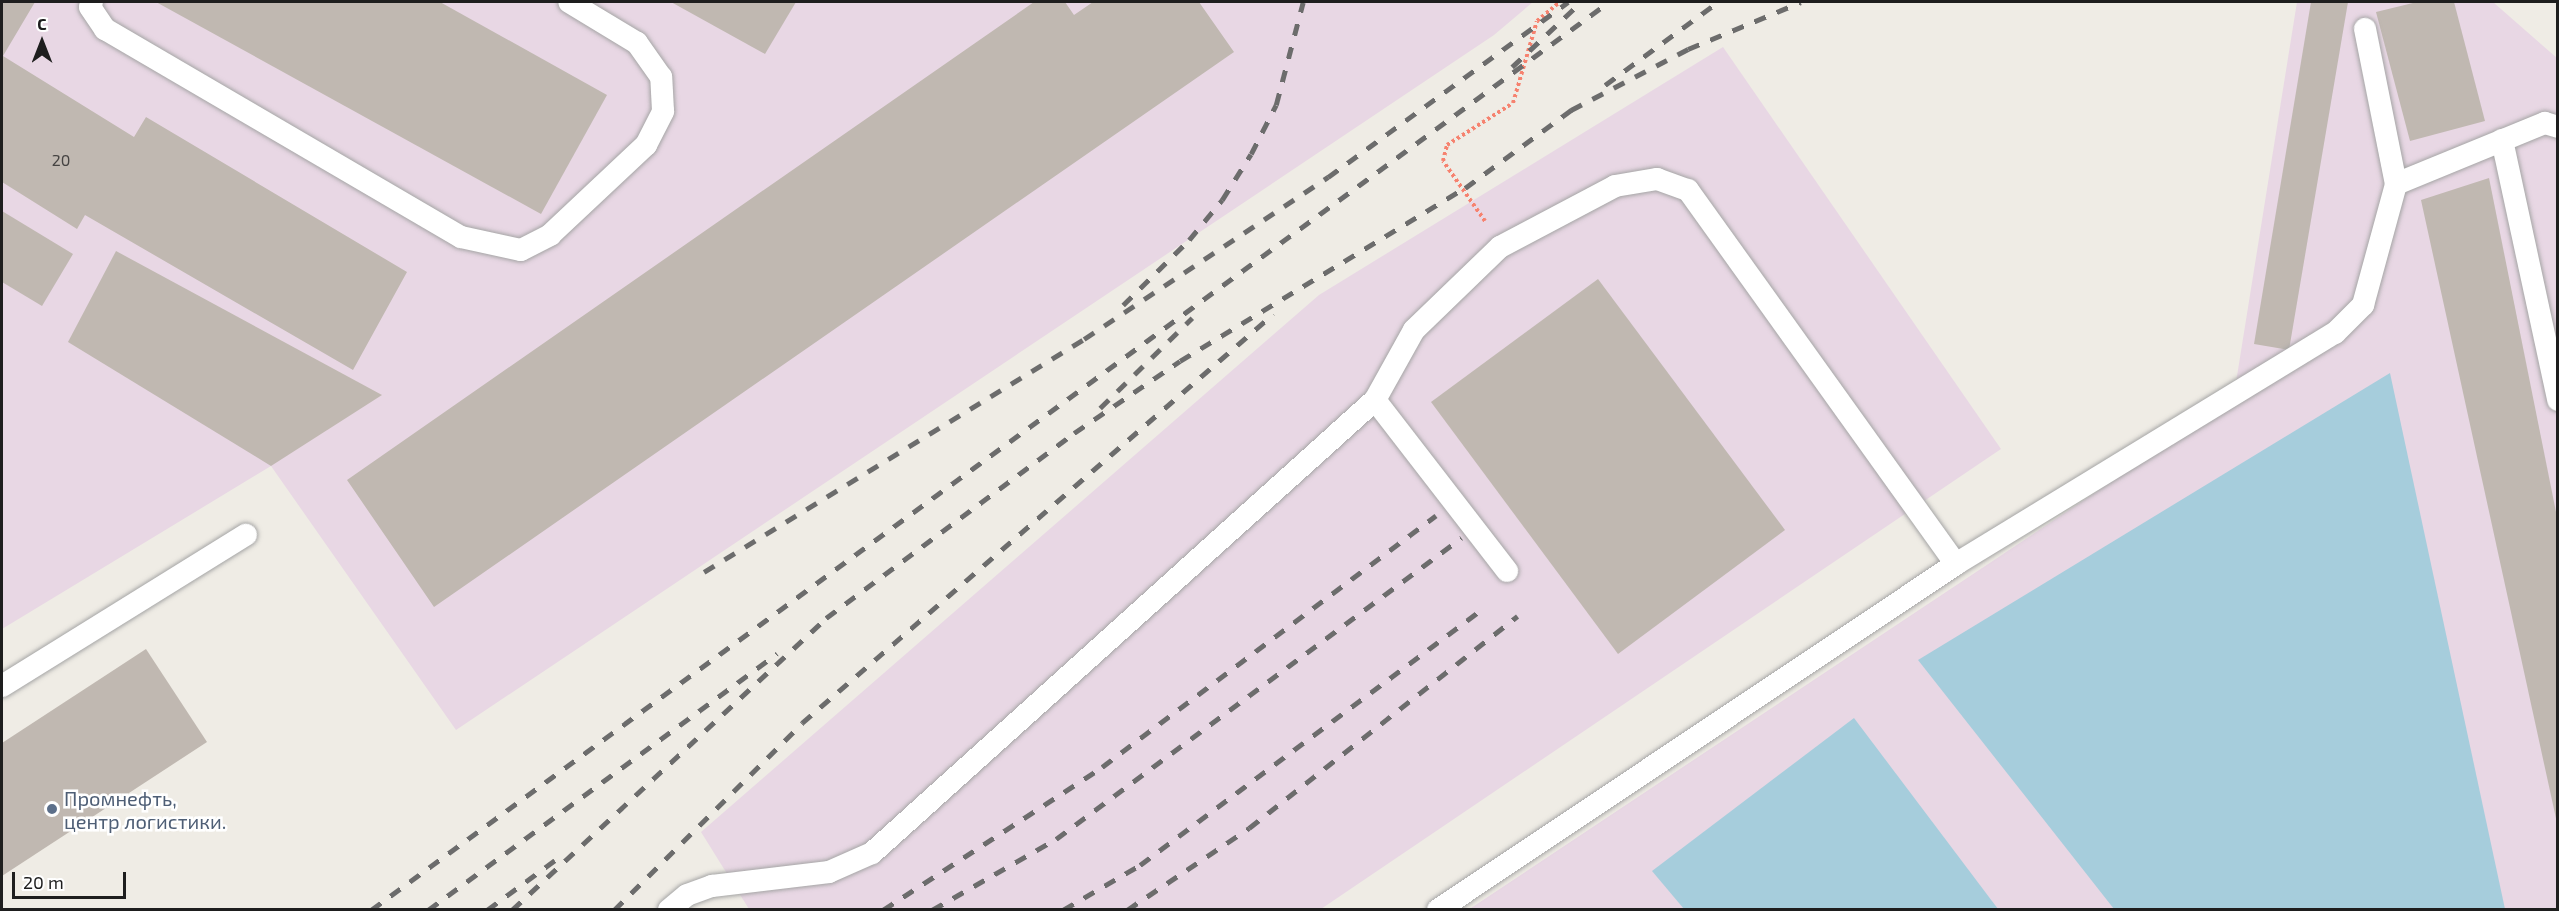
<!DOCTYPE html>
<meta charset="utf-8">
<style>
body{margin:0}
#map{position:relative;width:2559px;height:911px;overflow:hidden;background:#efece5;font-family:"Exo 2",sans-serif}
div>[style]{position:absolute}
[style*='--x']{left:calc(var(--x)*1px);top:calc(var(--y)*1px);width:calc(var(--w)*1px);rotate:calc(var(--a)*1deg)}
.industrial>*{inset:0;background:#e8d7e4}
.water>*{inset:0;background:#a6cddc}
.building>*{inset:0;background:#c0b8b1}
.path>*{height:4px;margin-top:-2px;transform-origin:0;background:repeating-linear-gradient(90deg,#f6826f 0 3px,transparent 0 6px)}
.roads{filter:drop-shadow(0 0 2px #a5a5a5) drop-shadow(0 0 2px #a5a5a5)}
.lane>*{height:22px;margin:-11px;padding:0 11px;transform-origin:11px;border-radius:11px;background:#fff}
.rail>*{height:4.5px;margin-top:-2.25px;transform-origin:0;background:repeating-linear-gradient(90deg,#6c6c6c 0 12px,transparent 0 24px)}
.dots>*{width:16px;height:16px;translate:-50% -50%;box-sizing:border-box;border:3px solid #fff;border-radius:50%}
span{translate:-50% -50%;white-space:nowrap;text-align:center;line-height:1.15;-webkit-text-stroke:5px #fff;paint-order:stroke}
.number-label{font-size:16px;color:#464443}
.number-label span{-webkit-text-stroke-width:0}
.service-label{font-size:20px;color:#4e5e75}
.left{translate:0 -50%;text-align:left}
.frame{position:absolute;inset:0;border:3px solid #1e1e1e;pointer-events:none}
.north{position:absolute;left:12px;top:12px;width:60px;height:60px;-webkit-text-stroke:4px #fff;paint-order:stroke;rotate:0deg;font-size:16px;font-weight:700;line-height:24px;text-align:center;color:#1e1e1e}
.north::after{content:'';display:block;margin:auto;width:21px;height:27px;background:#1e1e1e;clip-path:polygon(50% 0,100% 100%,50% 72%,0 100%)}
.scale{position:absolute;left:12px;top:872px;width:114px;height:27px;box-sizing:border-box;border:3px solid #1e1e1e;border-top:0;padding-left:8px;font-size:18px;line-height:21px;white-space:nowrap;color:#1e1e1e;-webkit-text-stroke:4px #fff;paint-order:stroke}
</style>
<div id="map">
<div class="industrial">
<div style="clip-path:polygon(2px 2px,1533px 2px,1494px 35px,456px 730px,271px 466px,2px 629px)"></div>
<div style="clip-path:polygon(2297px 2px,2493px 2px,2557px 58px,2557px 909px,1468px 910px,2233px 401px)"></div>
<div style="clip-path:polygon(1723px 47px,2001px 449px,1321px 909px,749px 909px,701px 832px,1319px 295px)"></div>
</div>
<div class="water">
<div style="clip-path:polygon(2390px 373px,2505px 909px,2114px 909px,1918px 660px)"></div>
<div style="clip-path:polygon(1854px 718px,1998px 909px,1684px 909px,1652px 871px)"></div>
</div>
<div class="building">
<div style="clip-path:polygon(2px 2px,35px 2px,3px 56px,134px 137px,146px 117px,407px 272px,353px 370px,85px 215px,77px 229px,2px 182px)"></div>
<div style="clip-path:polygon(156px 2px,440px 2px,607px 95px,541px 214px)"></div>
<div style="clip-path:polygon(671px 2px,796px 2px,765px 54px)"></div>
<div style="clip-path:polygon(1034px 2px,1065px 2px,1074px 15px,1093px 2px,1199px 2px,1234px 52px,434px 607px,347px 480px)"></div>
<div style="clip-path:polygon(2311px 2px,2348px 2px,2289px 350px,2254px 344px)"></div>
<div style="clip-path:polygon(2417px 2px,2454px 2px,2485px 121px,2410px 141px,2376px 12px)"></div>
<div style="clip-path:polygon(2489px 178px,2558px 522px,2557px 823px,2421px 200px)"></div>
<div style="clip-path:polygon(2px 211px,73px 254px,42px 306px,2px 282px)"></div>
<div style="clip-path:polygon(116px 251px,382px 395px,271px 466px,68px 342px)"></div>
<div style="clip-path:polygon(1598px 279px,1785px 530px,1618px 654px,1431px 402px)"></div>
<div style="clip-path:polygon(146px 649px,207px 742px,2px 876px,2px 743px)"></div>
</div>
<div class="path">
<div style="--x:1485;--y:221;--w:73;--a:-125"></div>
<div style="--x:1443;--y:161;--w:16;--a:-76"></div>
<div style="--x:1447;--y:145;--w:78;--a:-32.5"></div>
<div style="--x:1513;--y:103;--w:85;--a:-73.7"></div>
<div style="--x:1537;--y:21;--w:30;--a:-40"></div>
</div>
<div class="roads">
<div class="lane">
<div style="--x:92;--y:2;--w:5;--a:112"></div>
<div style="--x:90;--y:7;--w:27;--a:56"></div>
<div style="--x:105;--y:29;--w:412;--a:30.3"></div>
<div style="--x:461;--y:237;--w:61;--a:12.2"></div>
<div style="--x:521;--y:250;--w:33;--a:-27"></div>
<div style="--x:550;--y:235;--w:132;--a:-43.2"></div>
<div style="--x:646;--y:145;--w:38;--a:-63"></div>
<div style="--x:663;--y:111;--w:34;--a:-93"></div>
<div style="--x:661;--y:77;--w:42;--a:-125.2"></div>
<div style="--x:637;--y:43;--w:79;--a:-148.9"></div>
<div style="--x:2365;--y:29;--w:158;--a:78.7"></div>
<div style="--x:2396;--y:184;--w:161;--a:-22.3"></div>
<div style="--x:2545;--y:123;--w:14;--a:17"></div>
<div style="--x:2502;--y:140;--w:266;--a:77.8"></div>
<div style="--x:1375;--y:400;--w:216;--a:52.3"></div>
<div style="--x:2;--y:686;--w:287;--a:-31.8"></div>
<div style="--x:669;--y:910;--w:23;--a:-40"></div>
<div style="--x:687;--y:895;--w:27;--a:-20"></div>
<div style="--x:712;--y:886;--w:118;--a:-6.8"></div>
<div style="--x:829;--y:872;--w:47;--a:-23.8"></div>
<div style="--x:872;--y:853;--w:677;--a:-42.01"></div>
<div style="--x:1375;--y:400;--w:80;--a:-60.9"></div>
<div style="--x:1414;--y:330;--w:120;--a:-44"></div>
<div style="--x:1500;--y:247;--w:130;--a:-27.9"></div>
<div style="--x:1615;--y:186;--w:43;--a:-9.5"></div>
<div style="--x:1657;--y:179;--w:33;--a:20"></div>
<div style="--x:1688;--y:190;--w:460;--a:54.4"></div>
<div style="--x:1438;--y:910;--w:623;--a:-33.74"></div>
<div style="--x:1956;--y:564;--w:444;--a:-31.4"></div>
<div style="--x:2335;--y:333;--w:40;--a:-45"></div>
<div style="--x:2363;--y:305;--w:125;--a:-74.7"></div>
</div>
</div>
<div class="rail">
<div style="--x:1512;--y:67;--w:95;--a:-43.3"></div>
<div style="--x:1605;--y:85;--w:140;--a:-36.3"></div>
<div style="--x:1123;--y:305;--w:93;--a:-44.6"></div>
<div style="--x:1189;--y:240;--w:52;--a:-50.5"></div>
<div style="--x:1222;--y:200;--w:54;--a:-57.8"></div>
<div style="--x:1251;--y:154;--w:55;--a:-63"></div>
<div style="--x:1276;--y:105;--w:106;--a:-75.3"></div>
<div style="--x:1100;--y:408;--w:129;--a:-44.4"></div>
<div style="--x:704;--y:572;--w:446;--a:-31.5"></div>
<div style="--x:1084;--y:339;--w:293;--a:-33.6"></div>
<div style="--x:1328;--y:177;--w:297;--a:-36.1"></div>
<div style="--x:371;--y:910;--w:1535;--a:-36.26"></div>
<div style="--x:428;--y:910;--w:433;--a:-36.3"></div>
<div style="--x:487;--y:910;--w:84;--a:-36.3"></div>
<div style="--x:512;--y:910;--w:429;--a:-42.9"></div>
<div style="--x:826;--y:618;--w:309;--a:-36.7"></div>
<div style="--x:1074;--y:433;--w:128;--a:-34.2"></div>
<div style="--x:1180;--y:361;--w:333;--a:-31.3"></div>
<div style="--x:1465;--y:188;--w:132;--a:-36.3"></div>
<div style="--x:1571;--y:110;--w:132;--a:-27.5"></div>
<div style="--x:1688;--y:49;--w:122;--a:-22.6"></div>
<div style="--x:614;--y:910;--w:265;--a:-44.8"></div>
<div style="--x:802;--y:723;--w:624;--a:-40.97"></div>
<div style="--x:883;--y:910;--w:262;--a:-33.1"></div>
<div style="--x:1102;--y:767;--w:418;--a:-37"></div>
<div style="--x:932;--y:910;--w:143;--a:-29.8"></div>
<div style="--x:1056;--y:839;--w:505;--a:-36.62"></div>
<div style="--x:1063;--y:910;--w:89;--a:-30.3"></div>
<div style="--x:1140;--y:865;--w:424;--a:-36.8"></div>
<div style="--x:1127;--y:910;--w:147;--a:-33.9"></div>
<div style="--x:1249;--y:828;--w:342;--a:-38.3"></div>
</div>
<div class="dots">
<div style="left:52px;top:809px;background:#5c6f8a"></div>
</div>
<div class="number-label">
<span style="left:61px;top:160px">20</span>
</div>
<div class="service-label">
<span class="left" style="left:64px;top:810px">Промнефть,<br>центр логистики.</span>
</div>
<div class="frame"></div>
<div class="north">С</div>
<div class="scale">20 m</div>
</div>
